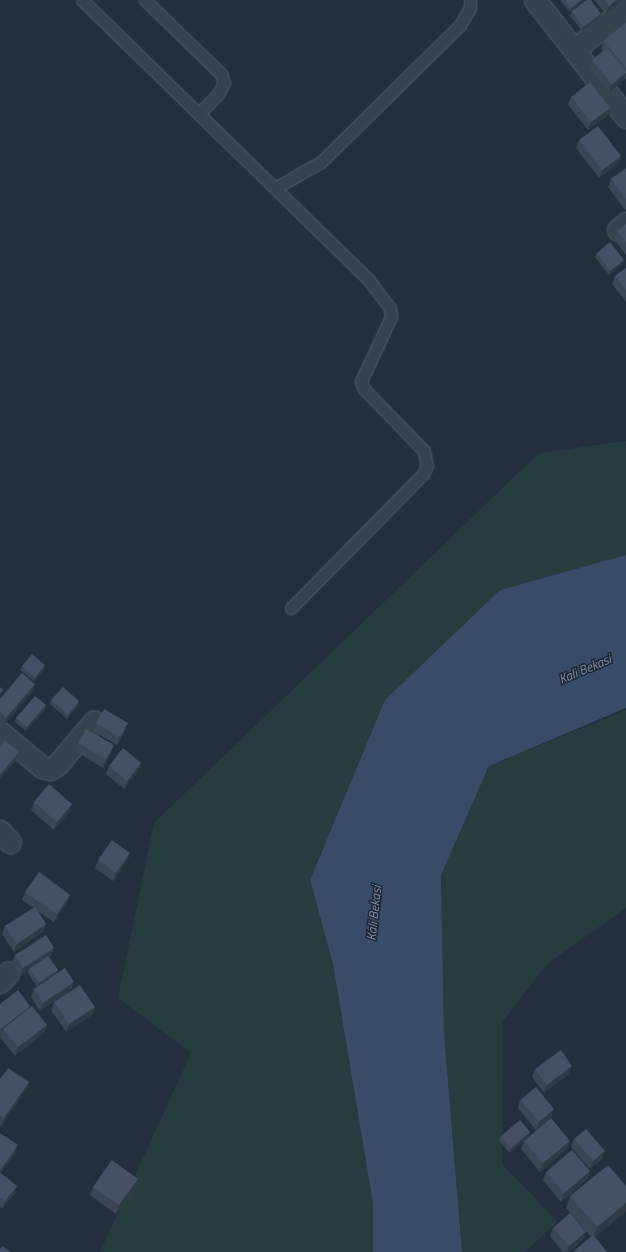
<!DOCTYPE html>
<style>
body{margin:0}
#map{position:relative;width:626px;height:1252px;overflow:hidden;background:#242f3e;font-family:"Titillium Web",sans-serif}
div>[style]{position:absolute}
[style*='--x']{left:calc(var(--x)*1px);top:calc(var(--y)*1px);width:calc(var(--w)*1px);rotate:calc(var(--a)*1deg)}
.green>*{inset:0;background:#263c3f}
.water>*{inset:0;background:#394c67}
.roads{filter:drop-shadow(0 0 1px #565f6c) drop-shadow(0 0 1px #565f6c)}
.lane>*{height:11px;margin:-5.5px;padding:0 5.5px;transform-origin:5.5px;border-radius:5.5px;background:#38414e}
.street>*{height:21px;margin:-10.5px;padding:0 10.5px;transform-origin:10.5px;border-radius:10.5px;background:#38414e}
.wall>*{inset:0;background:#3b4654}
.shaded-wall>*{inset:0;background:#303945}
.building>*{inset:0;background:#455162}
span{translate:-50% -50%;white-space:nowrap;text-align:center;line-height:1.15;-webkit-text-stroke:3px #1d2633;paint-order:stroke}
.water-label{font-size:13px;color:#7c92b1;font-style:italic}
</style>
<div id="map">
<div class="green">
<div style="clip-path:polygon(626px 441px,626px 555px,500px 590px,386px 700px,310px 880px,333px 964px,373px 1204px,373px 1252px,100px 1252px,191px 1053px,118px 998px,154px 823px,539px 453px)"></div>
<div style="clip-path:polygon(626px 710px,626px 908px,547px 964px,503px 1021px,502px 1164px,558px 1222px,524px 1252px,462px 1252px,444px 1032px,441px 875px,489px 766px)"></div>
</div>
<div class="water">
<div style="clip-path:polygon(626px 555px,626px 708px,489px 766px,441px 875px,444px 1032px,462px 1252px,373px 1252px,373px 1204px,333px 964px,310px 880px,385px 700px,500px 590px)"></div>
</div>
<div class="roads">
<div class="lane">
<div style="--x:82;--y:0;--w:400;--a:44.3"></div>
<div style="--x:368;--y:279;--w:36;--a:53"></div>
<div style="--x:390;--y:308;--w:9;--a:84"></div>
<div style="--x:391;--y:317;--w:71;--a:115.1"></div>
<div style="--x:361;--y:381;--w:9;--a:69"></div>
<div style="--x:364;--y:389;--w:86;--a:45.9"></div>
<div style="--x:424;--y:451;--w:15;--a:79"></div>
<div style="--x:427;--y:466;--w:9;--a:117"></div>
<div style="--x:423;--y:474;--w:188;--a:134.6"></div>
<div style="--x:145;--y:0;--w:106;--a:44.2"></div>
<div style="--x:221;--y:74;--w:9;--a:72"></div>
<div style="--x:224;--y:83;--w:13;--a:119"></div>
<div style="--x:218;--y:94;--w:28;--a:134"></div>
<div style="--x:275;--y:188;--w:53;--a:-29.5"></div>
<div style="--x:321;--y:162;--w:195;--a:-44.6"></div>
<div style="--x:460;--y:25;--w:20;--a:-60"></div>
<div style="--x:470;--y:8;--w:8;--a:-90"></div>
</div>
<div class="street">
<div style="--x:535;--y:0;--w:63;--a:52"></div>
<div style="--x:574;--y:50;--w:67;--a:-38.9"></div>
<div style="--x:574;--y:50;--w:85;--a:52.2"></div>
<div style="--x:618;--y:230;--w:11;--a:-41"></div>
<div style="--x:0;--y:732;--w:55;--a:39.8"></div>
<div style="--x:42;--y:767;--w:8;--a:14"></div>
<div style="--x:50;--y:769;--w:8;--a:-30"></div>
<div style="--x:57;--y:765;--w:57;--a:-49.9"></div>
<div style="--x:0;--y:831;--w:15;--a:48"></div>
<div style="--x:0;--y:982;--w:13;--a:-48"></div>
</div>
</div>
<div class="wall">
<div style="clip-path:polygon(561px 0,584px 0,570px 12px,561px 1px)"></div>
<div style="clip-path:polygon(594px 0,623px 0,606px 14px)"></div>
<div style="clip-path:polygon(572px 11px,601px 14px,599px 18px,582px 31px,570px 16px)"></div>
<div style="clip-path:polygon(626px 23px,626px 80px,624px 78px,624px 80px,609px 92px,589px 68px,592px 60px,603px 51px,601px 49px,604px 41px)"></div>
<div style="clip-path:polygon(571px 97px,607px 116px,588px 130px,568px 105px)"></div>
<div style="clip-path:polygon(579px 140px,621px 156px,618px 164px,599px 178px,576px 148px)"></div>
<div style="clip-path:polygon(626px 168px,626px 209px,625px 210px,608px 187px,611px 179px)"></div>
<div style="clip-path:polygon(626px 224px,626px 255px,614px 239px,617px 231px)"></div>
<div style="clip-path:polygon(597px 253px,622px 264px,609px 275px,595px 257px)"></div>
<div style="clip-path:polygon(626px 268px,626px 302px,612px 284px,615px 276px)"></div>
<div style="clip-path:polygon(45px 665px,44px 670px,34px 681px,20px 670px,22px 666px)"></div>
<div style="clip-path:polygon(35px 684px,32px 692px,3px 726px,0 723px,0 699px)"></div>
<div style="clip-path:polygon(51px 700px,79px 701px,78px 705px,67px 719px,50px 704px)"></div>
<div style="clip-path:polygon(46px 705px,45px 710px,26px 731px,15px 722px,16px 718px)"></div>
<div style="clip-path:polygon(96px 723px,125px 731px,117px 745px,93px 731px)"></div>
<div style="clip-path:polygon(78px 743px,114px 745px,111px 753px,103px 768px,75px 751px)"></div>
<div style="clip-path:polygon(141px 763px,138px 771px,124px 789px,106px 774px,109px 766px)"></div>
<div style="clip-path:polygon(34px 802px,72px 804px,69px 812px,54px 830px,31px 810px)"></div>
<div style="clip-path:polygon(130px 853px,127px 861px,113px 881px,95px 868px,98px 860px)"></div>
<div style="clip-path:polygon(25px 892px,70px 895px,67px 903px,54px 922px,36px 910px,46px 924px,43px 932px,14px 952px,2px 934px,5px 926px,34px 908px,22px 900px)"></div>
<div style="clip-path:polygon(54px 948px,51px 956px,49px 957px,58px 970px,57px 974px,74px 982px,71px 990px,40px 1011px,31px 997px,34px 989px,37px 987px,28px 973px,28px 971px,20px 976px,12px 963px,15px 955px)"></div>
<div style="clip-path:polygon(54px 1002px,95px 1007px,92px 1015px,66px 1032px,51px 1010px)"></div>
<div style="clip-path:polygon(0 1004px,30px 1006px,29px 1009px,47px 1025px,44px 1033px,15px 1056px,0 1037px,1px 1034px,0 1035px)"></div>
<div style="clip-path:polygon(535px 1069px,569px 1074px,544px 1093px,532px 1077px)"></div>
<div style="clip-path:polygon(0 1079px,29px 1082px,26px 1090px,1px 1126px,0 1125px)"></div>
<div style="clip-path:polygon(520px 1100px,551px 1117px,536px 1130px,518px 1108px)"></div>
<div style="clip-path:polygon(0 1133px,15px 1153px,1px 1173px,17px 1186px,14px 1194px,2px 1209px,0 1207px)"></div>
<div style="clip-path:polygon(501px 1136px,529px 1136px,509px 1153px,499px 1140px)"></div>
<div style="clip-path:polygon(574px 1139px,602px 1159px,590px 1169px,571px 1147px)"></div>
<div style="clip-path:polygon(524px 1141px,567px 1149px,540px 1172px,521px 1149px)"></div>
<div style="clip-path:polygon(590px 1171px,587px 1179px,561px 1202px,543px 1180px,546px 1172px)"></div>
<div style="clip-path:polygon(138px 1179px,135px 1187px,116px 1214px,90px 1195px,93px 1187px)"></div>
<div style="clip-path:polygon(626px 1186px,626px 1211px,595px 1237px,607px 1252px,574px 1252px,574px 1251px,591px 1237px,566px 1208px,570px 1196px)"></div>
<div style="clip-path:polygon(553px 1228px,583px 1240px,569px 1252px,563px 1252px,550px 1236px)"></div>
</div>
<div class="shaded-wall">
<div style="clip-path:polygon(581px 0,584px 0,570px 12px,571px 8px)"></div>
<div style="clip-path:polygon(616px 0,623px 0,606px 14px,609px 6px)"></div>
<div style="clip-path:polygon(601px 14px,599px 18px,582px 31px,583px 27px)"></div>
<div style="clip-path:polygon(626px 73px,624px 80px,609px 92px,612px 84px)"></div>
<div style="clip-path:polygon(610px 108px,607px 116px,588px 130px,591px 122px)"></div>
<div style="clip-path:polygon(621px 156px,618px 164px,599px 178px,602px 170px)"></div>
<div style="clip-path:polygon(624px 260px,622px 264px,609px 275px,610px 271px)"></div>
<div style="clip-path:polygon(45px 665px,44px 670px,34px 681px,35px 677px)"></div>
<div style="clip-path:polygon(35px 684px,32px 692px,3px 726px,6px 718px)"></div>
<div style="clip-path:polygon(79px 701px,78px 705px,67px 719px,68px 715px)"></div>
<div style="clip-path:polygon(46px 705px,45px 710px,26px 731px,27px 727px)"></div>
<div style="clip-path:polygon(128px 723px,125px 731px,117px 745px,120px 737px)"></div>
<div style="clip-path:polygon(114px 745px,111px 753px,103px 768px,106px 759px)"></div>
<div style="clip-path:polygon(19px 752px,16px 760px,0 779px,0 775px)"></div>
<div style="clip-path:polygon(141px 763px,138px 771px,124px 789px,127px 781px)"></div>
<div style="clip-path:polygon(72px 804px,69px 812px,54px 830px,57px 822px)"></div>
<div style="clip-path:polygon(130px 853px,127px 861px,113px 881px,116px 873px)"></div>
<div style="clip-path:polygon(70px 895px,67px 903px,54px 922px,57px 914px)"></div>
<div style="clip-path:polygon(46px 924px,43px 932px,14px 952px,17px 944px)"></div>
<div style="clip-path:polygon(54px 948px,51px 956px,30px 970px,29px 969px,28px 971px,20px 976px,23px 968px)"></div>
<div style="clip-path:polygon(58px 970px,57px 975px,37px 988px,39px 983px)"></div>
<div style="clip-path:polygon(74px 982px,71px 990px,40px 1011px,43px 1003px)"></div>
<div style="clip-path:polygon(30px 1006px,27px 1014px,3px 1029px,1px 1034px,0 1035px,1px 1029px)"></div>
<div style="clip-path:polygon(95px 1007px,92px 1015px,66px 1032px,69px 1024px)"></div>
<div style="clip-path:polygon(47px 1025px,44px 1033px,15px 1056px,18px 1047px)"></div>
<div style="clip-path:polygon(572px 1066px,569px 1074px,544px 1093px,547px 1085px)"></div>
<div style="clip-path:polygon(29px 1082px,26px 1090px,1px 1126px,4px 1118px)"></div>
<div style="clip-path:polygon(554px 1109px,551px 1117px,536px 1130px,539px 1122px)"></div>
<div style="clip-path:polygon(530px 1132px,529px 1136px,509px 1153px,511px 1148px)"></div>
<div style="clip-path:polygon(570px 1141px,567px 1149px,540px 1172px,543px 1163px)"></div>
<div style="clip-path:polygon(18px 1145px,15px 1153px,0 1175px,1px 1169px)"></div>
<div style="clip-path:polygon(605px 1151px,602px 1159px,590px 1169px,593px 1161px)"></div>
<div style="clip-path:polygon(590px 1171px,587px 1179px,561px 1202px,564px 1193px)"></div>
<div style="clip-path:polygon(138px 1179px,135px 1187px,116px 1214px,119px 1205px)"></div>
<div style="clip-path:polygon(17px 1186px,14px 1194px,2px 1209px,5px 1201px)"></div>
<div style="clip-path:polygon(626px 1203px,626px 1211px,592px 1239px,597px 1227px)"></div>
<div style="clip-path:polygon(586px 1232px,583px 1240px,569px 1252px,566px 1252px,569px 1246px)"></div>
</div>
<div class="building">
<div style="clip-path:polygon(565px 0,581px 0,571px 8px)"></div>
<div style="clip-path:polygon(587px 0,591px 0,601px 14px,583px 27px,572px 11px)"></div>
<div style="clip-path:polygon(604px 0,616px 0,609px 6px)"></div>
<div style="clip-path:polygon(626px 23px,626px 68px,604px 41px)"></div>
<div style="clip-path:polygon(607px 48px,626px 71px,626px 73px,612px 84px,592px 60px)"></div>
<div style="clip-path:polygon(590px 82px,610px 108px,591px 122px,571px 97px)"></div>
<div style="clip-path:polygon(598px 126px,621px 156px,602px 170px,579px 140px)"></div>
<div style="clip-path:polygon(626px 168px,626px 199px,611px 179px)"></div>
<div style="clip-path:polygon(626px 224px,626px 243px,617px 231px)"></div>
<div style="clip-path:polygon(610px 242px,624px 260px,610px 271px,597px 253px)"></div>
<div style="clip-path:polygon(626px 268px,626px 290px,615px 276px)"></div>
<div style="clip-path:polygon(32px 654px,45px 665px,35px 677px,22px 666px)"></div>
<div style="clip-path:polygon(22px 673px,35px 684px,6px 718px,0 712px,0 699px)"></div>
<div style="clip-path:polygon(0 687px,3px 690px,0 694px)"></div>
<div style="clip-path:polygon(63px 687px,79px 701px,68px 715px,51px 700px)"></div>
<div style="clip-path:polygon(35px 696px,46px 705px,27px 727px,16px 718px)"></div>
<div style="clip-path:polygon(104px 709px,128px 723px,120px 737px,96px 723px)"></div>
<div style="clip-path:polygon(86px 729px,114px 745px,106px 759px,78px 743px)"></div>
<div style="clip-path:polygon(5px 740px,19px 752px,0 775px,0 746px)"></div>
<div style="clip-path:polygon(123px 748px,141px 763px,127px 781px,109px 766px)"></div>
<div style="clip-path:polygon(49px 784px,72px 804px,57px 822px,34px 802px)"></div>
<div style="clip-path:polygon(112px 840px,130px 853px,116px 873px,98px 860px)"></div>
<div style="clip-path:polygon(39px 872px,70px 895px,57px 914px,25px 892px)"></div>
<div style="clip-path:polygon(35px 907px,46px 924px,17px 944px,5px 926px)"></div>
<div style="clip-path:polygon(46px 935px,54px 948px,23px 968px,15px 955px)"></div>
<div style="clip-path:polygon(48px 956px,58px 970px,39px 983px,29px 969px)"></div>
<div style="clip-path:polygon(65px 968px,74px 982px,43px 1003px,34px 989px)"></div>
<div style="clip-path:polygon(80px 985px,95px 1007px,69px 1024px,54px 1002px)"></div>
<div style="clip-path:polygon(18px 990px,30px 1006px,1px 1029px,0 1028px,0 1004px)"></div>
<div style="clip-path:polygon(32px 1006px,47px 1025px,18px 1047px,3px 1029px)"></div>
<div style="clip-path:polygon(561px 1050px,572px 1066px,547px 1085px,535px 1069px)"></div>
<div style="clip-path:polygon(8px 1068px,29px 1082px,4px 1118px,0 1115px,0 1079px)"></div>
<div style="clip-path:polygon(536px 1087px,554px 1109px,539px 1122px,520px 1100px)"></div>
<div style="clip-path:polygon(551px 1118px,570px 1141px,543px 1163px,524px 1141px)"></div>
<div style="clip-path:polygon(520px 1120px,530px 1132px,511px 1148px,501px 1136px)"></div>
<div style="clip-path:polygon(586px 1129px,605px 1151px,593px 1161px,574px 1139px)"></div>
<div style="clip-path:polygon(0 1133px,18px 1145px,1px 1169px,0 1168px)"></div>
<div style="clip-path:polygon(572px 1150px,590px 1171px,564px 1193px,546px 1172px)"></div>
<div style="clip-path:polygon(112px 1160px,138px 1179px,119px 1205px,93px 1187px)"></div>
<div style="clip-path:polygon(608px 1165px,626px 1186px,626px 1203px,597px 1227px,570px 1196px)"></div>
<div style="clip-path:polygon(0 1173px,17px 1186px,5px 1201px,0 1197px)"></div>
<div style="clip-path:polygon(570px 1213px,586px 1232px,569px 1246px,553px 1228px)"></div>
<div style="clip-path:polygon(593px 1235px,607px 1252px,576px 1252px,574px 1251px)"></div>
<div style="clip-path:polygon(2px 1246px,11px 1252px,0 1252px,0 1249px)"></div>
</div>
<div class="water-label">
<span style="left:585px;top:669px;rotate:-23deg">Kali Bekasi</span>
<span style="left:374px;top:913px;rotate:-84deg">Kali Bekasi</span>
</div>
</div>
